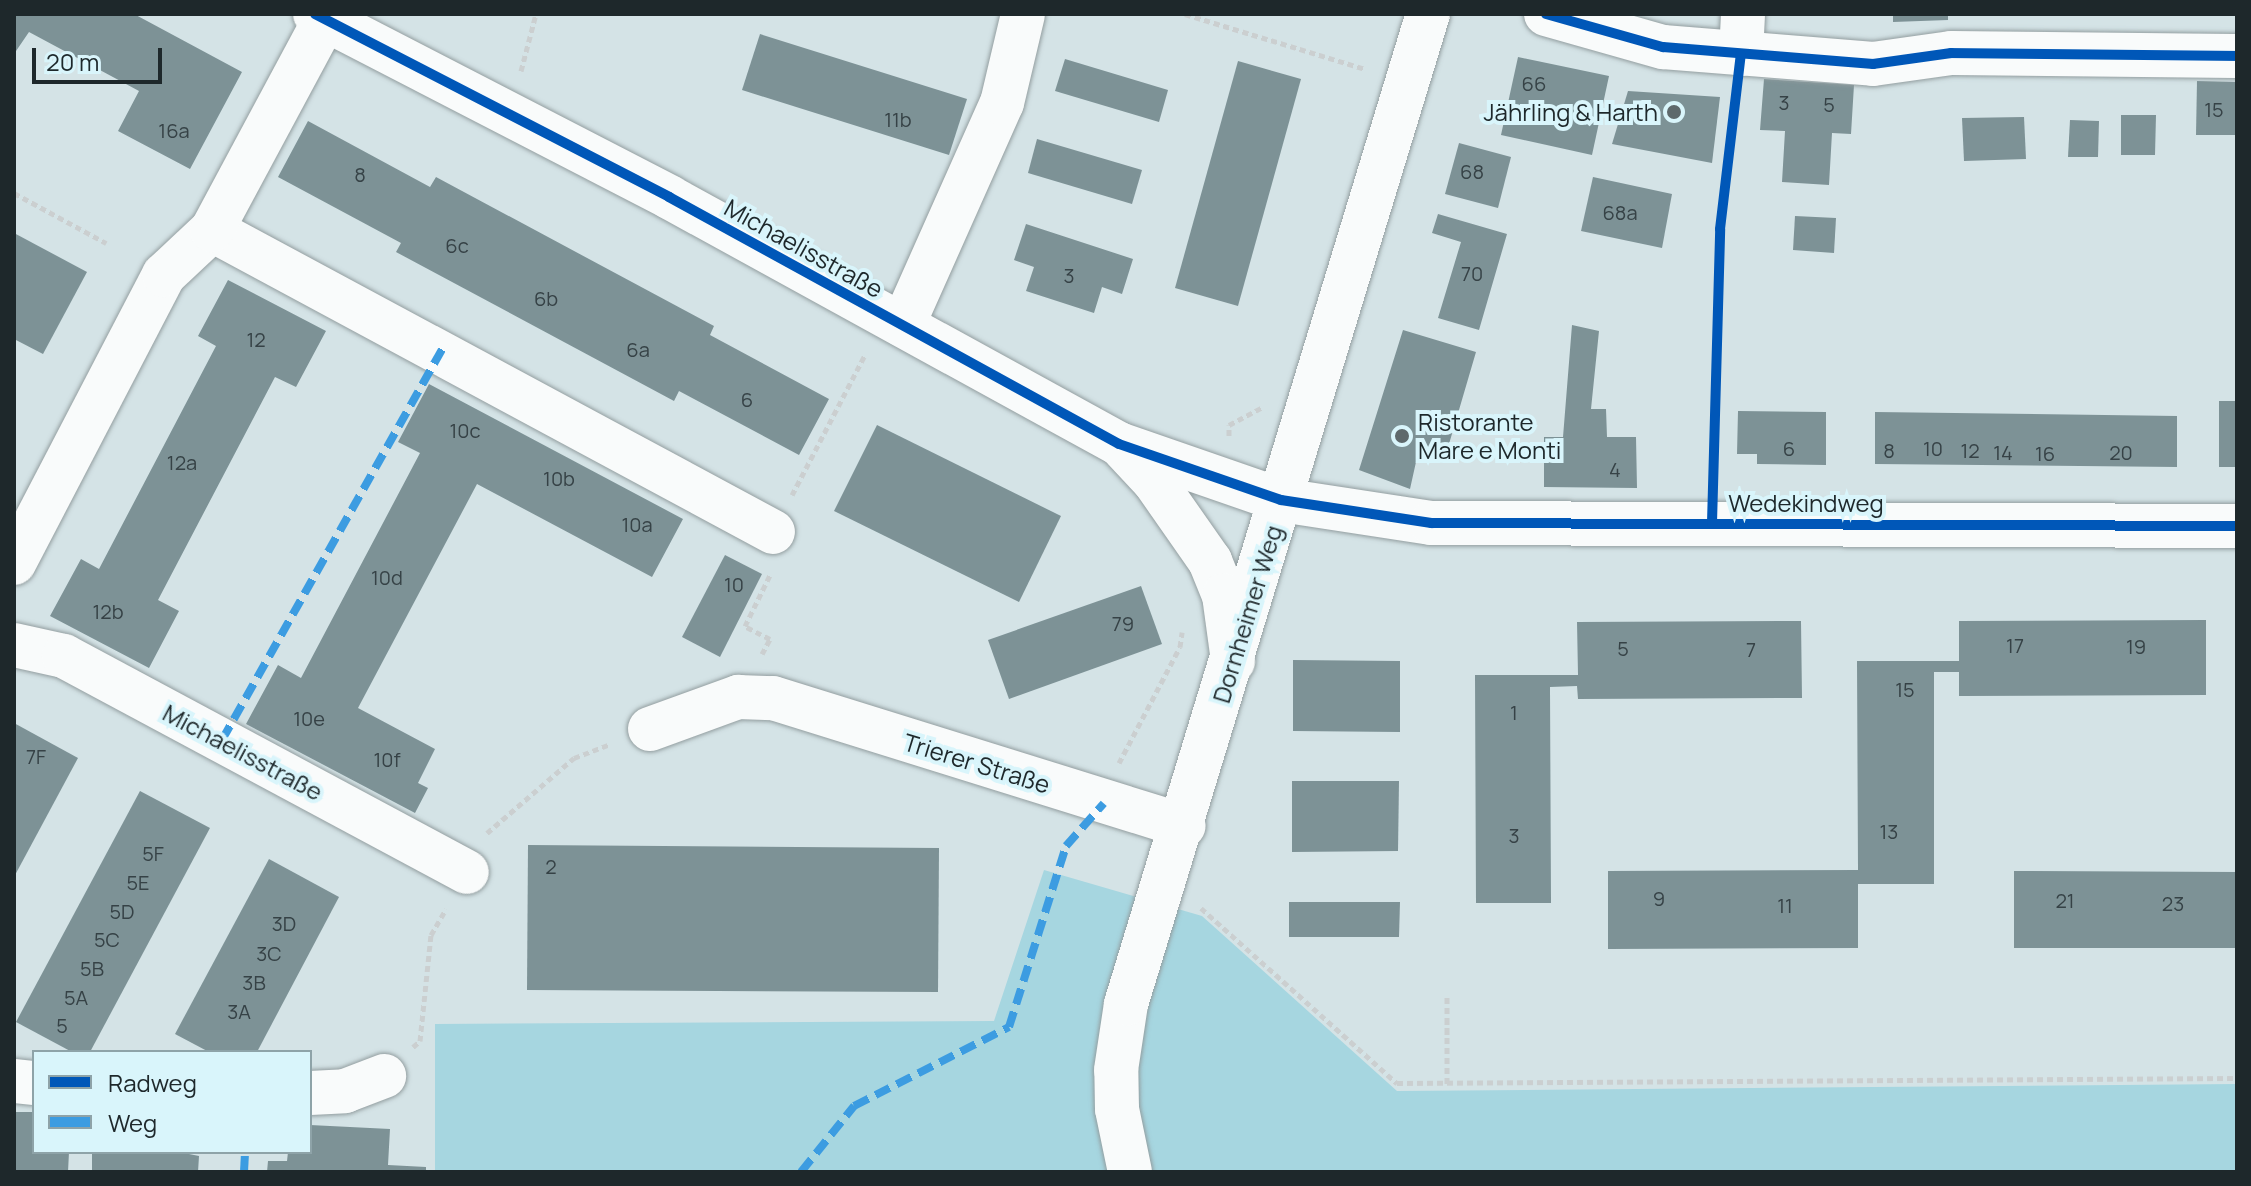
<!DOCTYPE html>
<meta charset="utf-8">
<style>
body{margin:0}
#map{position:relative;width:2251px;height:1186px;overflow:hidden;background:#d4e3e6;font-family:Manrope,sans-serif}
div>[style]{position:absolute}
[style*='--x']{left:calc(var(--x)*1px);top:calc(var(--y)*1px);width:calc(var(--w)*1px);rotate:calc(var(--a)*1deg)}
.green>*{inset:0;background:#a6d6e0}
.building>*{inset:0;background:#7d9296}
.path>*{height:5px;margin-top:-2.5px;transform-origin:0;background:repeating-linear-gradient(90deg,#cbcfd0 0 6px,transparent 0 10px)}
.roads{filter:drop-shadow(0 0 2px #939ea0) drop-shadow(0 0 2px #939ea0)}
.minor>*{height:44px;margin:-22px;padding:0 22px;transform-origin:22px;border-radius:22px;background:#f9fbfb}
.major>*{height:44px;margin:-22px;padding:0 22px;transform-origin:22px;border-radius:22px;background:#f9fbfb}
.quiet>*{height:8px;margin-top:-4px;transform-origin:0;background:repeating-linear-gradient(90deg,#3c9ce1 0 16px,transparent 0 24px)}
.cycleway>*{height:10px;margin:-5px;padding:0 5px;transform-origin:5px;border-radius:5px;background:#0057b8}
.dots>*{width:22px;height:22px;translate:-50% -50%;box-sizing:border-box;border:4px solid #d9f5fb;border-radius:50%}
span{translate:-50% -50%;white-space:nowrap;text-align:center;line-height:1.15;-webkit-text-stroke:8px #d9f5fb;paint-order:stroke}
.number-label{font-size:20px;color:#364246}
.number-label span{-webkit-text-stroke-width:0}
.poi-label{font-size:24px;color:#1e282b}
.right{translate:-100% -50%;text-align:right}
.left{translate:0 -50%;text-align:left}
.street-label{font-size:24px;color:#1e282b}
.frame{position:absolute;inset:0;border:16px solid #1e282b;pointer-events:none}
.legend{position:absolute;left:32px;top:1050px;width:280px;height:104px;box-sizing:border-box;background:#d9f5fb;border:2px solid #8ea3a8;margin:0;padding:10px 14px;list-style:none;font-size:24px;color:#1e282b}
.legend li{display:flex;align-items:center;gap:16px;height:40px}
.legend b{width:40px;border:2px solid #8ea3a8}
.scale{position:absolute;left:32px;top:48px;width:130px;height:36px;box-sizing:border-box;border:4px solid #1e282b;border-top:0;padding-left:10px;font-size:24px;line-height:28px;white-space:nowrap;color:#1e282b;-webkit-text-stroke:6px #d9f5fb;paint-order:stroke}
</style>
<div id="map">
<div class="green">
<div style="clip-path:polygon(1044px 870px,1202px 916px,1397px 1091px,2237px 1084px,2237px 1172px,435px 1172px,435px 1024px,994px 1021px)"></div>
</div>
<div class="building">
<div style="clip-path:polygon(14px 14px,134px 14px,242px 72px,190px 169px,118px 131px,139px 91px,29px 32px,14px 54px)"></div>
<div style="clip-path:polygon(1893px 14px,1948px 14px,1948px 20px,1893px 22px)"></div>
<div style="clip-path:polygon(760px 34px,967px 99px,949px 155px,742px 90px)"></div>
<div style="clip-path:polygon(1518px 57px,1609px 76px,1592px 155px,1501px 135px)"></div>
<div style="clip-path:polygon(1065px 59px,1168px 90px,1159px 122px,1055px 91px)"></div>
<div style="clip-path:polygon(1238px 61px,1301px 79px,1238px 306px,1175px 288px)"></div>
<div style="clip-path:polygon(1764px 79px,1854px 85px,1851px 134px,1832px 133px,1829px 185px,1782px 182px,1785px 131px,1760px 130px)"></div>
<div style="clip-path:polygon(2197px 81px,2237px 82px,2237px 135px,2196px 135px)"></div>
<div style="clip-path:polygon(1628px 91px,1720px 97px,1712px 163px,1612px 144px)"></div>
<div style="clip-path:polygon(2121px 115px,2156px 115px,2155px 155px,2121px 155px)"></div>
<div style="clip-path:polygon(2024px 117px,2026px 159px,1964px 161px,1962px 118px)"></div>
<div style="clip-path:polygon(2070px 120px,2099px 121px,2098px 157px,2068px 157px)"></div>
<div style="clip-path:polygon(308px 121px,430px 187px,436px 177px,714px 326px,710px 335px,829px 399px,799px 455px,679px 391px,674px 401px,396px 252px,401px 243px,278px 177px)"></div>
<div style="clip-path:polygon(1037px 139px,1142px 170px,1132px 204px,1028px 173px)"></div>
<div style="clip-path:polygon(1459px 143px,1511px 157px,1498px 208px,1445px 194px)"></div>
<div style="clip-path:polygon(1593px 177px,1672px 194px,1662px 248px,1581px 231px)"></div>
<div style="clip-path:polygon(1438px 214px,1507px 234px,1479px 330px,1438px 318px,1461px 242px,1432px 233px)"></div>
<div style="clip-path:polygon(1795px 216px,1836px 218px,1834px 253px,1793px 250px)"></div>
<div style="clip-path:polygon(1026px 224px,1133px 259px,1122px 294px,1102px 287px,1094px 313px,1026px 291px,1034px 267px,1014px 260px)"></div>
<div style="clip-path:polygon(14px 233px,87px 272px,43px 354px,14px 339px)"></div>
<div style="clip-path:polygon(228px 280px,326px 331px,296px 387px,275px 377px,158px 600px,179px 611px,149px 668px,50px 616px,81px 559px,99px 569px,216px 346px,198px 336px)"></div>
<div style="clip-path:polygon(1572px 325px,1599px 331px,1591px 409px,1606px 409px,1607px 437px,1636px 437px,1637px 488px,1544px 487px,1544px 437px,1563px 437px)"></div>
<div style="clip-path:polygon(1403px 330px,1476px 352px,1444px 461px,1418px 453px,1410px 489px,1359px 470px)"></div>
<div style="clip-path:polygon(429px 384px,683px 519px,652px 577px,477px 484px,358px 708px,435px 749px,418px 783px,428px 788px,415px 813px,246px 724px,278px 665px,301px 678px,420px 453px,398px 442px)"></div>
<div style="clip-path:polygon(2219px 401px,2237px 401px,2237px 467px,2219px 467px)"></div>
<div style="clip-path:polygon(1738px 411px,1826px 412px,1826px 465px,1757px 464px,1757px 454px,1737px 454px)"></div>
<div style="clip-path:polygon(1875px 412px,2177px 416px,2177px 467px,1875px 464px)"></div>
<div style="clip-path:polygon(877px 425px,1061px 516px,1019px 602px,834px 511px)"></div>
<div style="clip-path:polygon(725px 555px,762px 574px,720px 657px,682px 637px)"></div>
<div style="clip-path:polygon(1141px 586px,1162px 644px,1009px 699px,988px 640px)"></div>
<div style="clip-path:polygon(2206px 620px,2206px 695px,1959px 696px,1959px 672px,1934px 672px,1934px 884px,1858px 884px,1858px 948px,1608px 949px,1608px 871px,1858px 870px,1857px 661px,1959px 661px,1959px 621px)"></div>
<div style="clip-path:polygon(1801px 621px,1802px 698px,1578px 699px,1577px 686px,1550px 687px,1551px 903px,1476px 903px,1475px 675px,1578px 675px,1577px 622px)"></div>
<div style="clip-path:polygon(1293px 660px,1400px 661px,1400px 732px,1293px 731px)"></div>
<div style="clip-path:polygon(14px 723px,78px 758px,14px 877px)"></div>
<div style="clip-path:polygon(1292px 781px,1399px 781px,1398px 851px,1292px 852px)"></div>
<div style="clip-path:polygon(140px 791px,210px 828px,90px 1052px,72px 1052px,16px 1022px)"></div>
<div style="clip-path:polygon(528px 845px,939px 848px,938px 992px,527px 990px)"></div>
<div style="clip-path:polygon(269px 859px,339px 897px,257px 1052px,209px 1052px,175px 1034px)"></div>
<div style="clip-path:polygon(2014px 871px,2237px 872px,2237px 948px,2014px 948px)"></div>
<div style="clip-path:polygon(1289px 902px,1400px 902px,1399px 937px,1289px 937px)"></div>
<div style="clip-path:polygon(14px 1112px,34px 1112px,34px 1152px,69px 1152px,68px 1172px,14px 1172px)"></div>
<div style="clip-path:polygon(310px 1125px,390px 1129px,388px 1165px,426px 1167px,426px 1172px,267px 1172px,268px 1161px,287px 1161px,288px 1152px,310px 1152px)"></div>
<div style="clip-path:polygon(92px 1152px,179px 1152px,199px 1156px,198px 1172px,92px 1172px)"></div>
</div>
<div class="path">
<div style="--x:1185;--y:14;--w:188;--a:17"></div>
<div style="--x:521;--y:71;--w:59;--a:-75.3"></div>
<div style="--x:14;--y:193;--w:105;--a:28.5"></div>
<div style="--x:1229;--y:436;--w:11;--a:-90"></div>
<div style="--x:1229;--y:425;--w:38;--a:-28"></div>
<div style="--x:792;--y:495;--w:158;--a:-62.5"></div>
<div style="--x:762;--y:654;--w:17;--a:-62"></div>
<div style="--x:770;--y:639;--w:28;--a:-153"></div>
<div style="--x:745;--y:626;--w:57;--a:-63.9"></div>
<div style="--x:1119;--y:763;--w:131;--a:-62.3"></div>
<div style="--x:1180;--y:647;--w:15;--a:-82"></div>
<div style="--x:487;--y:833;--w:115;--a:-40.8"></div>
<div style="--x:574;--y:758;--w:39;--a:-21"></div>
<div style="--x:1201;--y:908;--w:263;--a:41.8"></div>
<div style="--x:1397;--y:1083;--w:840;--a:-0.34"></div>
<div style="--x:413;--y:1047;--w:9;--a:-41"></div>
<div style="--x:420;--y:1041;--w:107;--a:-84.1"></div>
<div style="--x:431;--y:935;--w:30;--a:-60"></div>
<div style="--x:1447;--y:1084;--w:88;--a:-90"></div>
</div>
<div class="roads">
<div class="minor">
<div style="--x:315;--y:14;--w:399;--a:27.3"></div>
<div style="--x:669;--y:197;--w:513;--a:28.76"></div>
<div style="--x:1119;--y:444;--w:171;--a:19.1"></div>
<div style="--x:1281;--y:500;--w:152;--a:8.7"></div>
<div style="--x:1431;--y:523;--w:806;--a:0.21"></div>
<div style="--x:1546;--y:14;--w:122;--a:15.8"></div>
<div style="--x:1663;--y:47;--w:211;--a:4.6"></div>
<div style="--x:1873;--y:64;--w:79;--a:-8"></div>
<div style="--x:1951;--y:53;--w:286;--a:0.6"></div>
<div style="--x:1741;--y:54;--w:40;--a:-87.1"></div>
<div style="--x:212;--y:230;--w:637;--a:28.29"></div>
<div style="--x:903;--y:325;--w:243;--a:-66"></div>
<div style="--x:1002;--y:103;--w:91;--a:-76.7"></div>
<div style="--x:1124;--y:449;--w:44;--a:46.8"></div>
<div style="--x:1154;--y:481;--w:98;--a:55"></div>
<div style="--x:1210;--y:561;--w:37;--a:68"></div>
<div style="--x:1224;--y:595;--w:67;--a:82.2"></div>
<div style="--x:14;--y:563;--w:325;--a:-62.5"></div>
<div style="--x:164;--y:275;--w:66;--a:-43.2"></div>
<div style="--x:212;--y:230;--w:239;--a:-61.8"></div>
<div style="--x:14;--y:645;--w:51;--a:12.4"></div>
<div style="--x:64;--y:656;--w:457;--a:28.2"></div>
<div style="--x:650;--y:729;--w:94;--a:-20"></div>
<div style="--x:738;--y:697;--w:35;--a:2"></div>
<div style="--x:773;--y:698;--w:430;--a:17.3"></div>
<div style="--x:14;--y:1081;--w:20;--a:6"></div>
<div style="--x:310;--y:1093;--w:35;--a:-3"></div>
<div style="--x:345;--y:1091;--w:42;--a:-21"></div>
</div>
<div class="major">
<div style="--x:1130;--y:1172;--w:64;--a:-101.7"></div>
<div style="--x:1117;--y:1109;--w:39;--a:-91"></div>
<div style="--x:1116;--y:1070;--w:67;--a:-81.4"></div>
<div style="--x:1126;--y:1004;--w:1035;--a:-73.04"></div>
</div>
</div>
<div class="quiet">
<div style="--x:222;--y:740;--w:449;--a:-60.6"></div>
<div style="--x:244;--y:1172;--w:20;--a:-87"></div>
<div style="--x:801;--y:1172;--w:85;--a:-51.2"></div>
<div style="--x:854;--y:1106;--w:174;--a:-27"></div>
<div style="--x:1009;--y:1027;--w:190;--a:-72.5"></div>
<div style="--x:1066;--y:846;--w:57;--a:-48.5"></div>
</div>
<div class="cycleway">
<div style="--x:315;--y:14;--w:399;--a:27.3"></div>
<div style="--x:669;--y:197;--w:513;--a:28.76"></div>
<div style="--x:1119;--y:444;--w:171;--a:19.1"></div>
<div style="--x:1281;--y:500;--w:152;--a:8.7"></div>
<div style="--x:1431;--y:523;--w:806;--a:0.21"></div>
<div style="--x:1546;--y:14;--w:122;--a:15.8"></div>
<div style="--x:1663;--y:47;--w:211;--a:4.6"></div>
<div style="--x:1873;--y:64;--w:79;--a:-8"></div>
<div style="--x:1951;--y:53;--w:286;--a:0.6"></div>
<div style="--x:1712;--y:523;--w:294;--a:-88.4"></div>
<div style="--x:1720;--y:229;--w:176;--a:-83.2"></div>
</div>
<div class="dots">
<div style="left:1674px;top:112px;background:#5e696c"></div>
<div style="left:1402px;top:436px;background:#5e696c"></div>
</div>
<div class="number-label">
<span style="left:1534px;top:83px">66</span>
<span style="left:1784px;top:102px">3</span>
<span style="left:1829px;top:104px">5</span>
<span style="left:2214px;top:109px">15</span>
<span style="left:898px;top:119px">11b</span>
<span style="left:174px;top:130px">16a</span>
<span style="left:1472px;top:171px">68</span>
<span style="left:360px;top:174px">8</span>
<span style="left:1620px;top:212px">68a</span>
<span style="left:457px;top:245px">6c</span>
<span style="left:1472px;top:273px">70</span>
<span style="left:1069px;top:275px">3</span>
<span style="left:546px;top:298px">6b</span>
<span style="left:256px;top:339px">12</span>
<span style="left:638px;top:349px">6a</span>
<span style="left:747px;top:399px">6</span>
<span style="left:465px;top:430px">10c</span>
<span style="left:1789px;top:448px">6</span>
<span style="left:1933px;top:448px">10</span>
<span style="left:1889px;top:450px">8</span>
<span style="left:1970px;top:450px">12</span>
<span style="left:2003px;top:452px">14</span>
<span style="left:2121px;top:452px">20</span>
<span style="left:2045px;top:453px">16</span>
<span style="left:182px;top:462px">12a</span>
<span style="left:1615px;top:469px">4</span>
<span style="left:559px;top:478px">10b</span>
<span style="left:637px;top:524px">10a</span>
<span style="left:387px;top:577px">10d</span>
<span style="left:734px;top:584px">10</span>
<span style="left:108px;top:611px">12b</span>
<span style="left:1123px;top:623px">79</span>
<span style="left:2015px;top:645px">17</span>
<span style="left:2136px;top:646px">19</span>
<span style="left:1623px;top:648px">5</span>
<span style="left:1751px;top:649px">7</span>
<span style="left:1905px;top:689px">15</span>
<span style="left:1514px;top:712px">1</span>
<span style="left:309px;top:718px">10e</span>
<span style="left:36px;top:756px">7F</span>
<span style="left:387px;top:759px">10f</span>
<span style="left:1889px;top:831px">13</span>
<span style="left:1514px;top:835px">3</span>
<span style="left:153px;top:853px">5F</span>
<span style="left:551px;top:866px">2</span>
<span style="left:138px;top:882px">5E</span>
<span style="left:1659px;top:898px">9</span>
<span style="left:2065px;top:900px">21</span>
<span style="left:2173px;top:903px">23</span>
<span style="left:1785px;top:905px">11</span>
<span style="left:122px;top:911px">5D</span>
<span style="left:284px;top:923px">3D</span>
<span style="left:107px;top:939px">5C</span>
<span style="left:269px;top:953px">3C</span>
<span style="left:92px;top:968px">5B</span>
<span style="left:254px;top:982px">3B</span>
<span style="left:76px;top:997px">5A</span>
<span style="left:239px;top:1011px">3A</span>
<span style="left:62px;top:1025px">5</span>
</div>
<div class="poi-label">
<span class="right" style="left:1658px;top:112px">Jährling &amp; Harth</span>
<span class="left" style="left:1418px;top:436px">Ristorante<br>Mare e Monti</span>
</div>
<div class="street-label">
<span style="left:804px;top:248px;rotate:29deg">Michaelisstraße</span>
<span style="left:1806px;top:503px">Wedekindweg</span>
<span style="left:1247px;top:614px;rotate:-73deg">Dornheimer Weg</span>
<span style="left:243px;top:752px;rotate:28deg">Michaelisstraße</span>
<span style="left:977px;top:763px;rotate:17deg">Trierer Straße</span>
</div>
<div class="frame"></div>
<ul class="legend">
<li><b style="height:10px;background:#0057b8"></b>Radweg</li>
<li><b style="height:10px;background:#3c9ce1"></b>Weg</li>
</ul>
<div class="scale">20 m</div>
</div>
